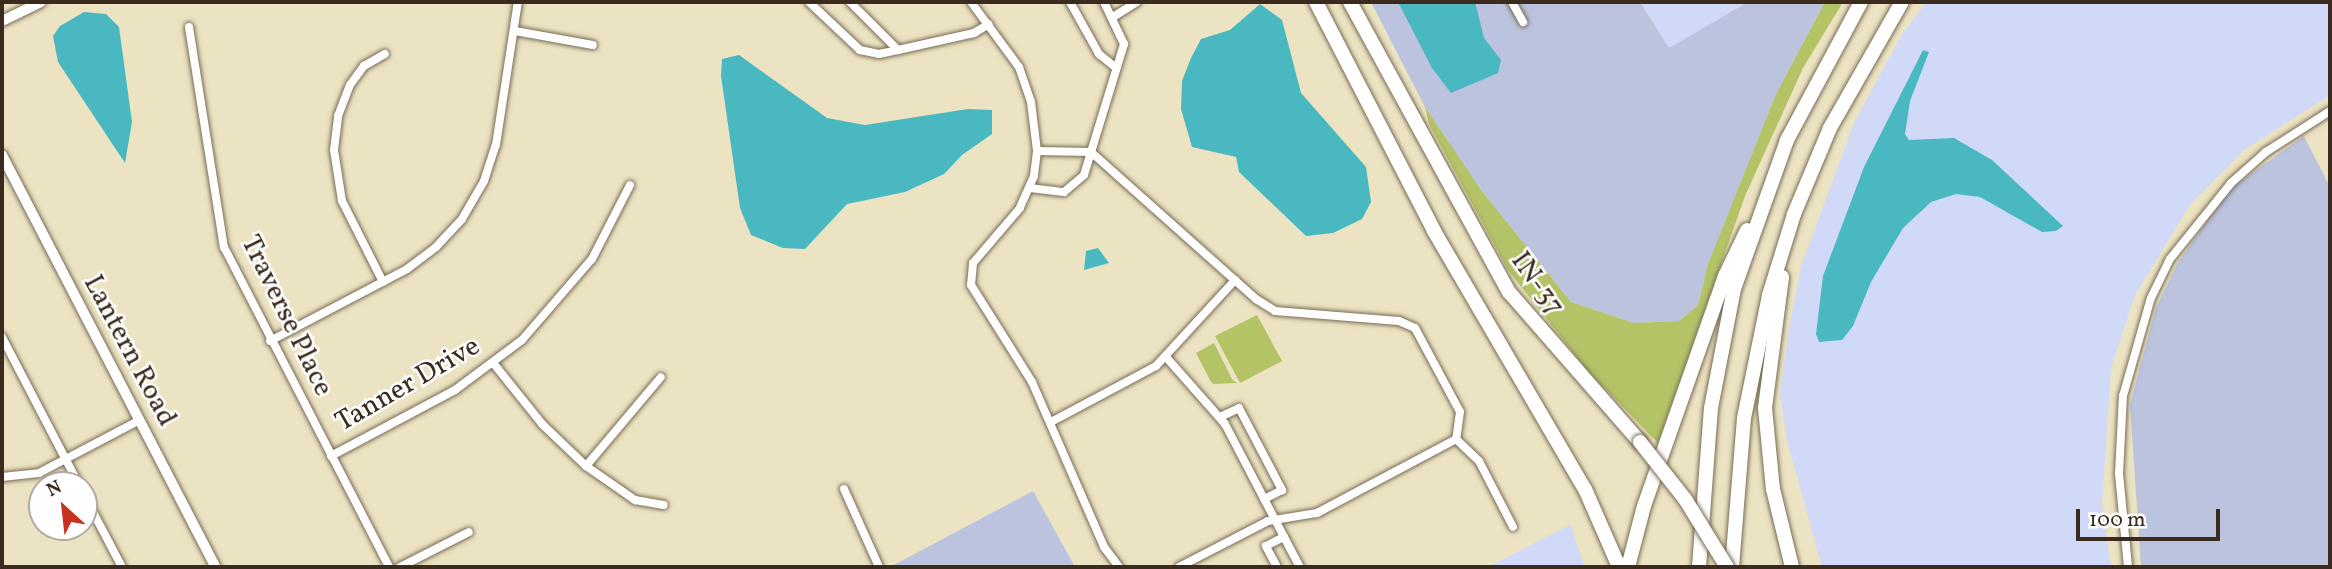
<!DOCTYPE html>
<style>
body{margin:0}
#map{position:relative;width:2332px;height:569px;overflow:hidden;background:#ebe3c1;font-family:Vollkorn,serif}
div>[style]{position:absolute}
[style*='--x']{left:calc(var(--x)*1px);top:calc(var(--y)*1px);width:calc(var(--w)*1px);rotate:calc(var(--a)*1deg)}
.built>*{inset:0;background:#d1d9f9}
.industrial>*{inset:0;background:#bbc3de}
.green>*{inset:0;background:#b3c366}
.water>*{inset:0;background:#49b8c1}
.roads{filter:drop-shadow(0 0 2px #796b57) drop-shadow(0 0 2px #796b57)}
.street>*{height:8px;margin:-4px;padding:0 4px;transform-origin:4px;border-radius:4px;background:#fff}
.secondary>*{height:10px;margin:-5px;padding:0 5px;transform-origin:5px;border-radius:5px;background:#fff}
.highway>*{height:14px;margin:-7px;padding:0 7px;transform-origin:7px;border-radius:7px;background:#fff}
.bridges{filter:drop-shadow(0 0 2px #796b57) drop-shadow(0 0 2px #796b57)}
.highway-bridge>*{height:14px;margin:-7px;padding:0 7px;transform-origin:7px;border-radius:7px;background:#fff}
span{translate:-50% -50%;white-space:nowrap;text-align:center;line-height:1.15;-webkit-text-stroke:5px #fff;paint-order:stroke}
.street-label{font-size:28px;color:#3b2a1e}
.frame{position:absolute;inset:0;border:4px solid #3b2a1e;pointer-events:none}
.north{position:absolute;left:28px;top:471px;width:70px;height:70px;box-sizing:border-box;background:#fff;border:2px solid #b1aaa5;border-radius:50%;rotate:333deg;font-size:19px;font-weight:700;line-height:28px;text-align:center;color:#3b2a1e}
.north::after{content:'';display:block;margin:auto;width:24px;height:32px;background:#c8321e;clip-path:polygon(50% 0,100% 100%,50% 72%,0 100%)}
.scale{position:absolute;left:2076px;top:509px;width:144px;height:32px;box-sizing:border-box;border:4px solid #3b2a1e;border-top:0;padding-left:9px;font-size:21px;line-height:24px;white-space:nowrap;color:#3b2a1e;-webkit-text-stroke:5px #fff;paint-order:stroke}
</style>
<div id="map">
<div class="built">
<div style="clip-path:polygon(1640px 2px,1748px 2px,1668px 49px)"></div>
<div style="clip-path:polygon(1926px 2px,2330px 2px,2330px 95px,2244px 150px,2189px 206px,2135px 295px,2111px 368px,2102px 504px,2111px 567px,1822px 567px,1787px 440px,1780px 394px,1789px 328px,1802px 264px,1854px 123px,1901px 36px)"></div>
<div style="clip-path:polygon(1570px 525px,1585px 567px,1488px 567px)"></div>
</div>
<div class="industrial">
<div style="clip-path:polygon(1371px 2px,1640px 2px,1669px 48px,1748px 2px,1825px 2px,1776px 94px,1708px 264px,1698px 305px,1679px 321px,1634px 323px,1571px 302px,1481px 190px,1425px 107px)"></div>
<div style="clip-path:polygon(2304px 136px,2330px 187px,2330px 567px,2141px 567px,2130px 404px,2156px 308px,2177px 264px,2230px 189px)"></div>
<div style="clip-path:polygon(1033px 491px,1075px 567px,892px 567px,892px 566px)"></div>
</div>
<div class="green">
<div style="clip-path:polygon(1825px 2px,1843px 2px,1803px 68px,1745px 196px,1658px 443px,1588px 371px,1508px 270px,1429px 124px,1425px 107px,1481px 190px,1571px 302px,1634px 323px,1679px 321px,1698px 305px,1708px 264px,1776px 94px)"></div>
<div style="clip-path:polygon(1257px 315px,1282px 361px,1240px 383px,1215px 336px)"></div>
<div style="clip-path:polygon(1214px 343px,1232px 379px,1237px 383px,1213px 384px,1210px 380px,1196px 353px)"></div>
</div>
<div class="water">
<div style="clip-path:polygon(1398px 2px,1475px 2px,1484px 38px,1501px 60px,1498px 73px,1451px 93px,1432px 68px)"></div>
<div style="clip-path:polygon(1260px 4px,1282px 20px,1301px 93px,1366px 167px,1371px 202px,1362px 219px,1333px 233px,1306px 236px,1239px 172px,1236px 157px,1192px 147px,1181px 109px,1182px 81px,1191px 58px,1201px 39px,1230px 30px)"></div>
<div style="clip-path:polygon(84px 12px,106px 14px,119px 27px,132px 122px,125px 163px,58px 62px,53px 36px,60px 26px)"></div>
<div style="clip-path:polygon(1923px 50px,1929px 52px,1910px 101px,1905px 134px,1909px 140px,1954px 138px,1992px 160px,2063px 226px,2056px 231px,2042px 232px,1980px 197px,1956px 194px,1931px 202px,1903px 228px,1871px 282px,1853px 326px,1842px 340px,1819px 342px,1816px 334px,1823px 276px,1864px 167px)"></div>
<div style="clip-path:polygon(739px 55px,827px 118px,865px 125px,968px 109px,992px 110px,992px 134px,962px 155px,944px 174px,905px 192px,847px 204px,805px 249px,783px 248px,751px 235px,740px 208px,721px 76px,722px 59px)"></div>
<div style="clip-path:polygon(1098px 248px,1109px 263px,1084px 270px,1086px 251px)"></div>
</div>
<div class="roads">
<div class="street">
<div style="--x:809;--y:2;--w:70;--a:43.3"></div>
<div style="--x:860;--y:50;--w:19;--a:12"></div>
<div style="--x:879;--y:54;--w:19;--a:-12"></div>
<div style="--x:850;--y:2;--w:68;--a:45"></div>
<div style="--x:898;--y:50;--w:78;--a:-12.6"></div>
<div style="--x:974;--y:33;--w:17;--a:-31"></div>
<div style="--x:971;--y:2;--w:81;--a:53.6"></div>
<div style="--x:1019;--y:67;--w:37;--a:71"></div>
<div style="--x:1031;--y:102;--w:49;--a:83"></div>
<div style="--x:1037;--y:151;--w:25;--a:97"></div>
<div style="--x:1034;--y:176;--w:35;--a:114"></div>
<div style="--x:1020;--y:208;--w:72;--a:130.5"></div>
<div style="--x:973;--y:263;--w:22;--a:95"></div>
<div style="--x:971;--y:285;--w:115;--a:57.8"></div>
<div style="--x:1032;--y:382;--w:180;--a:66.4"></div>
<div style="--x:1104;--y:547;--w:25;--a:53"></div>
<div style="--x:1070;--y:2;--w:60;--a:60.9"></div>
<div style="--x:1099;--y:54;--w:22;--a:39"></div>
<div style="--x:1512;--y:2;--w:23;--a:61"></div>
<div style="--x:1113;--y:17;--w:28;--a:-32"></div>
<div style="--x:189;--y:27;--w:223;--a:81"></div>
<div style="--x:224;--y:247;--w:360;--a:62.7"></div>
<div style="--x:515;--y:31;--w:79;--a:10.2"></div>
<div style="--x:1037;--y:151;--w:54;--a:1.1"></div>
<div style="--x:1091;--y:152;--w:221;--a:41.7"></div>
<div style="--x:1256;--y:299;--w:22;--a:32"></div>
<div style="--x:1275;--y:311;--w:124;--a:4.6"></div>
<div style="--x:1399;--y:321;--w:17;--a:24"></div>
<div style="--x:1415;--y:328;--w:95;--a:61.8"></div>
<div style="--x:1460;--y:412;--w:27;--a:98"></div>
<div style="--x:1456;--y:439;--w:32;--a:44"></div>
<div style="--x:1479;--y:461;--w:74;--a:62.7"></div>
<div style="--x:1030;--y:188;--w:34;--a:7"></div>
<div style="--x:1064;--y:192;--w:26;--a:-40"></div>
<div style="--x:1084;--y:175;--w:137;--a:-73"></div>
<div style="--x:1124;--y:44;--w:47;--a:-115.5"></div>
<div style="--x:383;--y:282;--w:91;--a:-116.8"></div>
<div style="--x:342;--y:201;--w:52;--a:-98.9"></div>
<div style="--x:334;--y:150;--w:34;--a:-83"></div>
<div style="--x:338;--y:116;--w:33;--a:-69"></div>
<div style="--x:350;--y:85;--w:24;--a:-54"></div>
<div style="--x:364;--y:66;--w:24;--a:-30"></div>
<div style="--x:2;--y:337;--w:167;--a:62.5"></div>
<div style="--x:270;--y:341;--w:155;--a:-27.7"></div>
<div style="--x:407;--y:269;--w:36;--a:-37"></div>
<div style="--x:436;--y:247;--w:38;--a:-47"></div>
<div style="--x:462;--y:219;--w:44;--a:-59.9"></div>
<div style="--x:484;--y:181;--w:38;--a:-72"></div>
<div style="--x:496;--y:145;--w:145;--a:-81.3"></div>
<div style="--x:1166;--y:357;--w:89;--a:48.6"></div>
<div style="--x:1225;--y:424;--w:127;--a:62.4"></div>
<div style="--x:494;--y:364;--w:77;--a:51.3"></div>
<div style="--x:542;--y:424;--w:61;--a:43.7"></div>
<div style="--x:586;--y:466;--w:60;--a:34.8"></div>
<div style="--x:635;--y:500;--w:29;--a:10"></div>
<div style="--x:1220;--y:417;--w:21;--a:-25"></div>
<div style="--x:1239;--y:408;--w:93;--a:62.3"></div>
<div style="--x:1282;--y:490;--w:20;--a:153"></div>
<div style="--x:1051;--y:422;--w:119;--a:-28.1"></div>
<div style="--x:1156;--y:366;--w:117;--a:-47.4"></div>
<div style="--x:331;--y:456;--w:140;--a:-28"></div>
<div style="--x:455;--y:390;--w:84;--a:-36.7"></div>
<div style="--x:522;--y:340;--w:107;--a:-49.2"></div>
<div style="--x:592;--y:259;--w:83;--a:-62.8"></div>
<div style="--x:586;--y:466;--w:116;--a:-49.9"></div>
<div style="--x:2;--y:477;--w:37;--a:-6"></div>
<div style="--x:39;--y:473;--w:114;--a:-27.7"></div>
<div style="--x:844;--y:489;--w:85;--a:65.8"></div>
<div style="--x:84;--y:495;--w:81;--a:62.2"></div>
<div style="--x:400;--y:567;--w:77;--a:-26.9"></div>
<div style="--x:1179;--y:567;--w:100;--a:-27.3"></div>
<div style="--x:1268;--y:521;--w:50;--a:-9.3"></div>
<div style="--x:1317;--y:513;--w:157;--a:-28"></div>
<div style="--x:1277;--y:567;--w:24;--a:-118"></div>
<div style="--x:1266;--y:546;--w:20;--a:-27"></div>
<div style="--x:1284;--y:537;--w:34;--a:62"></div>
<div style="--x:2128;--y:567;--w:93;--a:-95.5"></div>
<div style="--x:2119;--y:474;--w:78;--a:-87.1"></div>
<div style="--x:2123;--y:396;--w:102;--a:-74.1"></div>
<div style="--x:2151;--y:298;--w:43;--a:-64"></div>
<div style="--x:2170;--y:259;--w:97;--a:-51.2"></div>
<div style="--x:2231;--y:183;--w:47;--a:-41.5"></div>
<div style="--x:2266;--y:152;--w:76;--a:-32.6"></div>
</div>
<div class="secondary">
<div style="--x:2;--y:21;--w:43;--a:-26"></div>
<div style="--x:2;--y:155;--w:464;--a:62.6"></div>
</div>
<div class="highway">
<div style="--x:1316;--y:2;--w:258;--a:62.7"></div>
<div style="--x:1434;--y:231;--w:299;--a:59.7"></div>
<div style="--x:1585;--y:489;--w:85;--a:66.4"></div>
<div style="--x:1350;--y:2;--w:331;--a:61.3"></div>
<div style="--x:1509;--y:292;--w:199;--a:48.9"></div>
<div style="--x:1782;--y:277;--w:132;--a:97.4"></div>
<div style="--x:1765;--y:408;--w:81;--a:84.4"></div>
<div style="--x:1773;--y:489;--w:80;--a:76.3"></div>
<div style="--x:1628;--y:567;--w:63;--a:-75.3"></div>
<div style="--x:1644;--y:506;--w:244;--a:-70.6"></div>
<div style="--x:1725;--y:276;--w:51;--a:-64.4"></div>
<div style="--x:1699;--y:567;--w:159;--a:-85.7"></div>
<div style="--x:1711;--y:408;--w:121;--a:-79.1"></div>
<div style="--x:1734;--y:289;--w:158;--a:-70.4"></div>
<div style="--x:1787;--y:140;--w:157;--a:-61.8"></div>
<div style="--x:1732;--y:567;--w:149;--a:-85.4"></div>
<div style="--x:1744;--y:418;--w:126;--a:-78.5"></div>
<div style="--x:1769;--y:295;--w:85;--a:-72.8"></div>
<div style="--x:1794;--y:214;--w:93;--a:-67.3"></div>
<div style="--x:1830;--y:128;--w:145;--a:-60.3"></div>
</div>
</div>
<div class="bridges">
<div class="highway-bridge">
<div style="--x:1640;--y:442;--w:73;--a:51.7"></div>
<div style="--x:1685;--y:499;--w:80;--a:58.3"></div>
</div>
</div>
<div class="street-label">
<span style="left:1537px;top:284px;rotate:54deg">IN-37</span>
<span style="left:286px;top:316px;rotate:64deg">Traverse Place</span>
<span style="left:129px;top:351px;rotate:62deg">Lantern Road</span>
<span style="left:408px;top:385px;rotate:-30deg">Tanner Drive</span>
</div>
<div class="frame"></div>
<div class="north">N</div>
<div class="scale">100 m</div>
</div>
